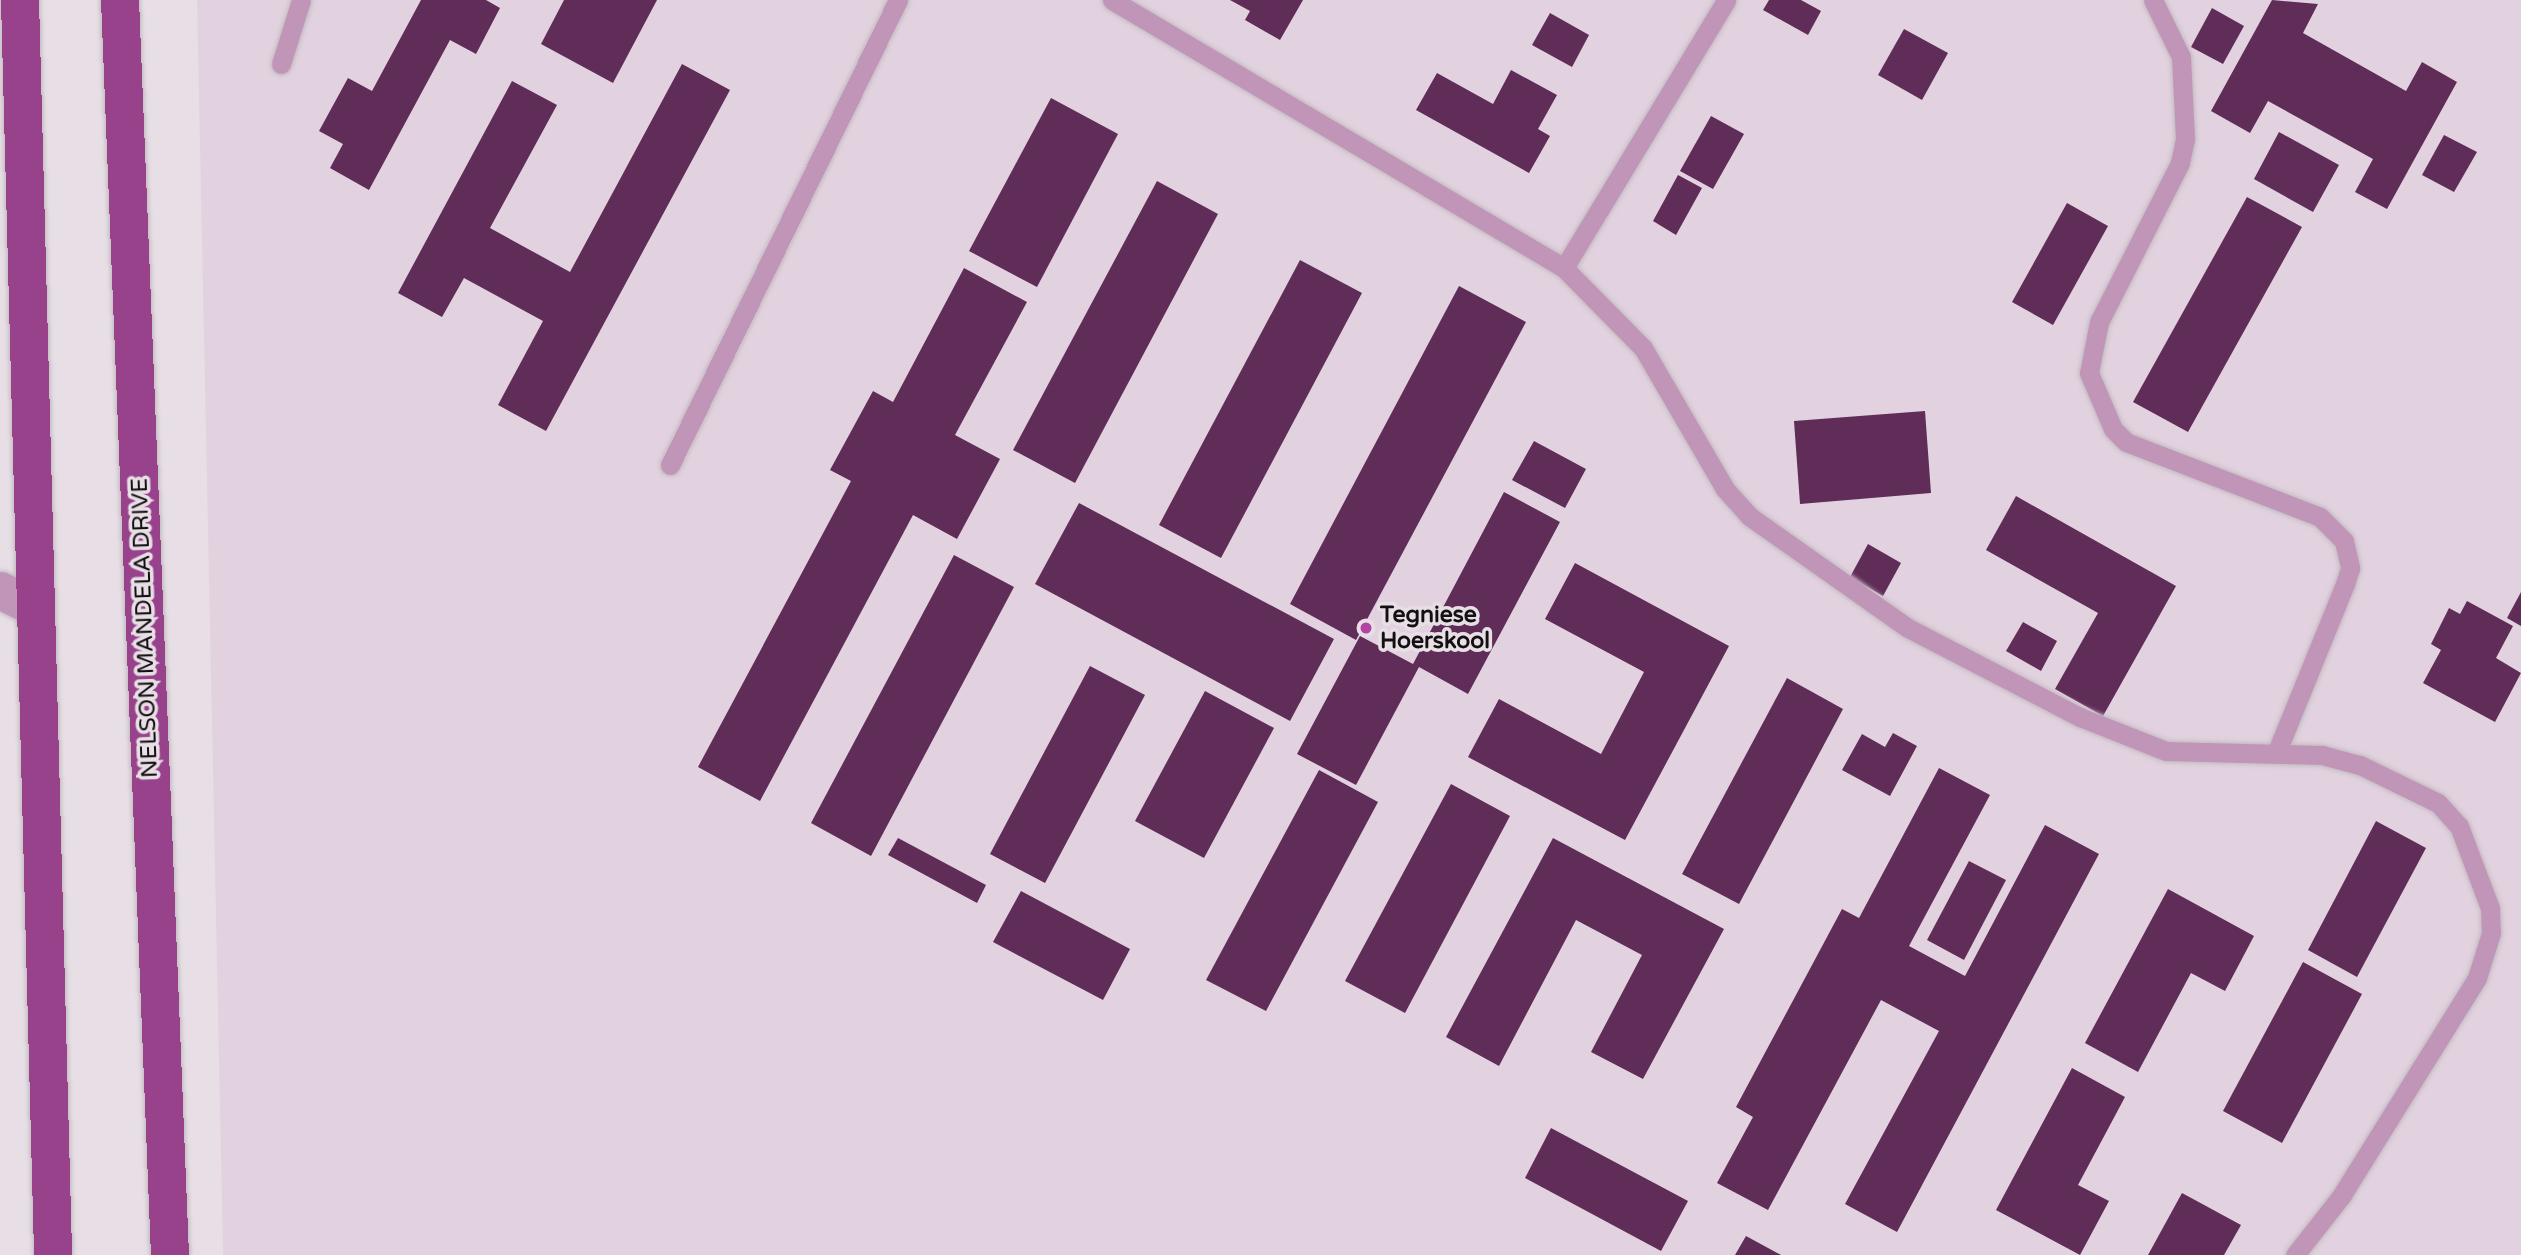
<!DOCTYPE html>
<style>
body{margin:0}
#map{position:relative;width:2521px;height:1255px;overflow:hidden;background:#e8dfe6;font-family:"Varela Round",sans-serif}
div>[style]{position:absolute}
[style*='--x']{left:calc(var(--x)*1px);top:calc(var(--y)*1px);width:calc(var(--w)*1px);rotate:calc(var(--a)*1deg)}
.built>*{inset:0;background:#e2d2df}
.building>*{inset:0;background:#602c58}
.roads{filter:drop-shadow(0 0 2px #c2bac0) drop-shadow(0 0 2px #c2bac0)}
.service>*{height:19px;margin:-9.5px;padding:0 9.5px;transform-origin:9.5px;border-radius:9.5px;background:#c195b8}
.minor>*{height:37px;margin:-18.5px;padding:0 18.5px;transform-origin:18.5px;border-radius:18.5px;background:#c195b8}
.trunk>*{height:38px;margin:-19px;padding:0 19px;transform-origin:19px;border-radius:19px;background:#98428c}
.dots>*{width:19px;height:19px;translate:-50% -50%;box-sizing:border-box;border:4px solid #e8dfe6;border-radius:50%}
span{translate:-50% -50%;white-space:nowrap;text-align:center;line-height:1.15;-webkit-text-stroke:7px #e8dfe6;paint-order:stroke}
.poi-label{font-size:23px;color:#131012;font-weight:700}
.left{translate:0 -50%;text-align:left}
.street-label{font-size:23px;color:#131012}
</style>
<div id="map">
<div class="built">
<div style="clip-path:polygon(197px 0,2521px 0,2521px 1255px,223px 1255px)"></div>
</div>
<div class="building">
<div style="clip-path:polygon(421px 0,486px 0,500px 8px,476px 54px,450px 40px,369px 190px,330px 168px,343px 144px,319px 131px,348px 78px,372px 91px)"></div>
<div style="clip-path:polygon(564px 0,657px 0,613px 83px,541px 44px)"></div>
<div style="clip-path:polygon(1230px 0,1303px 0,1280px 40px,1245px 20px,1250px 11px)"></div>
<div style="clip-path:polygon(1769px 0,1801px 0,1821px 11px,1808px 35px,1763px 10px)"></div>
<div style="clip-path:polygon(2272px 0,2318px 4px,2303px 33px,2406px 91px,2422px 62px,2457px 82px,2387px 209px,2355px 192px,2373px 159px,2268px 101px,2250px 133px,2211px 111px)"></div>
<div style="clip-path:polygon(2212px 8px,2244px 26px,2223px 64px,2191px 47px)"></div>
<div style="clip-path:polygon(1550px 13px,1589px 35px,1572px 67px,1532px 45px)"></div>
<div style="clip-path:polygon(1904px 29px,1948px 53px,1922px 100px,1878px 75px)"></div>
<div style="clip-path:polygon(682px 64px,730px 90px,546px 431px,498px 405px,543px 321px,464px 278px,442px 317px,398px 293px,512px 81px,557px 105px,490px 228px,570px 272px)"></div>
<div style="clip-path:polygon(1511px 70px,1557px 95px,1538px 129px,1550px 136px,1529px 173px,1416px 110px,1437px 73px,1493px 104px)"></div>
<div style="clip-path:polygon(1051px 98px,1118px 134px,1037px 287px,969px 251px)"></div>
<div style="clip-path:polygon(1711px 116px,1744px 134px,1713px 189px,1680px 171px)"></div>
<div style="clip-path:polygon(2279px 132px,2339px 165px,2313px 212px,2254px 179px)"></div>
<div style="clip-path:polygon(2444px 135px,2477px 152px,2454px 192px,2422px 175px)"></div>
<div style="clip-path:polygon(1678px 175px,1702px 188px,1676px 235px,1653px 221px)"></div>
<div style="clip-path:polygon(1157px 181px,1218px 214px,1075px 483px,1013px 450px)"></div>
<div style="clip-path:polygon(2247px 197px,2302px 227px,2188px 432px,2133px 402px)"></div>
<div style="clip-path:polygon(2067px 203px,2108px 226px,2053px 325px,2012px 302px)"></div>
<div style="clip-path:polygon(1300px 260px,1362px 293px,1221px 558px,1159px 525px)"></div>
<div style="clip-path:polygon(964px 268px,1027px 302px,955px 435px,1000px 459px,957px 539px,913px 515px,760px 801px,698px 767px,851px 481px,830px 470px,873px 391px,893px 402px)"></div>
<div style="clip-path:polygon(1459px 286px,1526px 322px,1356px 640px,1290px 604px)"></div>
<div style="clip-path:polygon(1925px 411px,1931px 493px,1800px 504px,1794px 421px)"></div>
<div style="clip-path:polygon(1534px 441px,1586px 469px,1565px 508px,1512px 480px)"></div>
<div style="clip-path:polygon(1504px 492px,1560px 522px,1468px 694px,1419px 667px,1356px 785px,1297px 754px,1360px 636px,1413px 664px)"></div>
<div style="clip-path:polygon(2016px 496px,2176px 586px,2103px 716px,2055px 689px,2098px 613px,1986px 550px)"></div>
<div style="clip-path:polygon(1079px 503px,1334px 639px,1290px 721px,1035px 584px)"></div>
<div style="clip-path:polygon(1868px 544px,1901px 563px,1883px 596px,1850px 577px)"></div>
<div style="clip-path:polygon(954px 555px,1014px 587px,871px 856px,811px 823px)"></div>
<div style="clip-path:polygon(1575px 563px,1729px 646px,1625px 840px,1468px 757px,1499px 699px,1601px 754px,1644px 672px,1545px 619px)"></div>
<div style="clip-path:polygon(2521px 592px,2521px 626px,2507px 618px)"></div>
<div style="clip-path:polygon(2467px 601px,2513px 626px,2496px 658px,2521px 673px,2495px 722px,2423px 683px,2441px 650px,2431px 644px,2449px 608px,2460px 614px)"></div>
<div style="clip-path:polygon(2023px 622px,2057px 641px,2041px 671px,2006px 651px)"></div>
<div style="clip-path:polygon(1090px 666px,1145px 695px,1045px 883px,990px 854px)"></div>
<div style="clip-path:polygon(1787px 678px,1843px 709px,1739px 904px,1682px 874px)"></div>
<div style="clip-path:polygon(1205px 691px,1274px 728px,1204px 858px,1135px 821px)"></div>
<div style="clip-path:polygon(1893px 733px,1917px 746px,1890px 796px,1842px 770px,1862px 734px,1885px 747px)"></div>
<div style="clip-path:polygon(1939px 768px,1990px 795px,1909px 946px,1965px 976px,2045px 825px,2099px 854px,1897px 1232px,1845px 1204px,1939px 1031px,1881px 1000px,1768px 1210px,1717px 1183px,1753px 1117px,1736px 1107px,1842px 909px,1859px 918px)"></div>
<div style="clip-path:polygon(1319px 770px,1378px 802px,1266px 1011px,1206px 980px)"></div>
<div style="clip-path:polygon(1451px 784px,1510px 816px,1405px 1013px,1345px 981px)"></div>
<div style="clip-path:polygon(2376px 821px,2426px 848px,2357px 977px,2308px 950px)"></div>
<div style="clip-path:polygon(898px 838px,986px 885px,977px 903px,888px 855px)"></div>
<div style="clip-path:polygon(1553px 838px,1724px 929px,1643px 1079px,1591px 1052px,1642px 955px,1576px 920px,1499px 1066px,1446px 1037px)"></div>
<div style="clip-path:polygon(1969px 861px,2006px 880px,1964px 960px,1927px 940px)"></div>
<div style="clip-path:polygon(2168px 889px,2254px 936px,2225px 991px,2191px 973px,2138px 1072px,2085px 1043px)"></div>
<div style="clip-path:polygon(1021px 891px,1130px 949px,1103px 1000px,993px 942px)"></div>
<div style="clip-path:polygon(2303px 962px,2362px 994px,2282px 1143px,2223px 1111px)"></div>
<div style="clip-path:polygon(2072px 1068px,2125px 1097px,2078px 1185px,2109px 1201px,2080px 1255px,1996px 1210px)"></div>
<div style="clip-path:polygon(1551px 1128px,1688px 1201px,1661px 1251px,1525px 1178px)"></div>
<div style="clip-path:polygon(2182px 1193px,2241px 1225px,2224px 1255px,2148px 1255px)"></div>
<div style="clip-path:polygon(1746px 1236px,1781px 1255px,1735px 1255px)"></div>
</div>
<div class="roads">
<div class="service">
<div style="--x:1112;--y:0;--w:525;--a:30.66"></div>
<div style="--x:1564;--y:268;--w:313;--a:-58.8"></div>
<div style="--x:2153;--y:0;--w:64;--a:63.8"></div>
<div style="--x:2181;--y:57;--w:82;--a:87.2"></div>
<div style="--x:2185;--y:139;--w:25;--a:102"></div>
<div style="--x:2180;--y:163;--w:178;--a:117"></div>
<div style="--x:2099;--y:322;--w:52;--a:101.1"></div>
<div style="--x:2089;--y:373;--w:61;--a:66.8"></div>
<div style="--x:2113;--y:429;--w:18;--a:45"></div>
<div style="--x:2126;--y:442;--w:208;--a:21.1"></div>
<div style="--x:2320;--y:517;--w:34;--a:45"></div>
<div style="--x:2344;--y:541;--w:28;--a:77"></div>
<div style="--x:2350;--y:568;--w:17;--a:107"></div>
<div style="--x:2345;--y:584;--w:183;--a:112.1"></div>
<div style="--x:281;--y:64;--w:67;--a:-72.6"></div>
<div style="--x:1564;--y:268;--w:112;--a:45.4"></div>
<div style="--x:1643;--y:348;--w:163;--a:59.8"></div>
<div style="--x:1725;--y:489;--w:36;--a:48"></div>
<div style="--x:1749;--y:516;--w:194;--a:35.2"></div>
<div style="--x:1908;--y:628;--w:194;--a:27.4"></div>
<div style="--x:2080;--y:717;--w:92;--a:21.6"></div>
<div style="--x:2166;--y:751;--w:156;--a:1.5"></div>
<div style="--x:2322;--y:755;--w:39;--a:15"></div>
<div style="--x:2360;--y:765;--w:87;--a:26"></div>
<div style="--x:2438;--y:803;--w:31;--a:48"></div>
<div style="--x:2459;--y:826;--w:88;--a:69.3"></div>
<div style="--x:2490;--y:908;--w:25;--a:88"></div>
<div style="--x:2491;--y:933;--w:47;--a:107.3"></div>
<div style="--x:2477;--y:978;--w:256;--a:121.9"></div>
<div style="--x:2342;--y:1195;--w:76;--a:128.1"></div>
<div style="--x:670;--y:465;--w:518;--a:-63.88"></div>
</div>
<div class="minor">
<div style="--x:0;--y:590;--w:37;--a:27"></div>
</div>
<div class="trunk">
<div style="--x:20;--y:0;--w:1255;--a:88.49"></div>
<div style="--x:120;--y:0;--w:1256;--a:87.72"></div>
</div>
</div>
<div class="dots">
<div style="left:1366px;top:628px;background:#b244a3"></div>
</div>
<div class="poi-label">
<span class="left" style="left:1380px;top:628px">Tegniese<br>Hoerskool</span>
</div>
<div class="street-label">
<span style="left:145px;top:628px;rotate:-92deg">NELSON MANDELA DRIVE</span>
</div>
</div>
